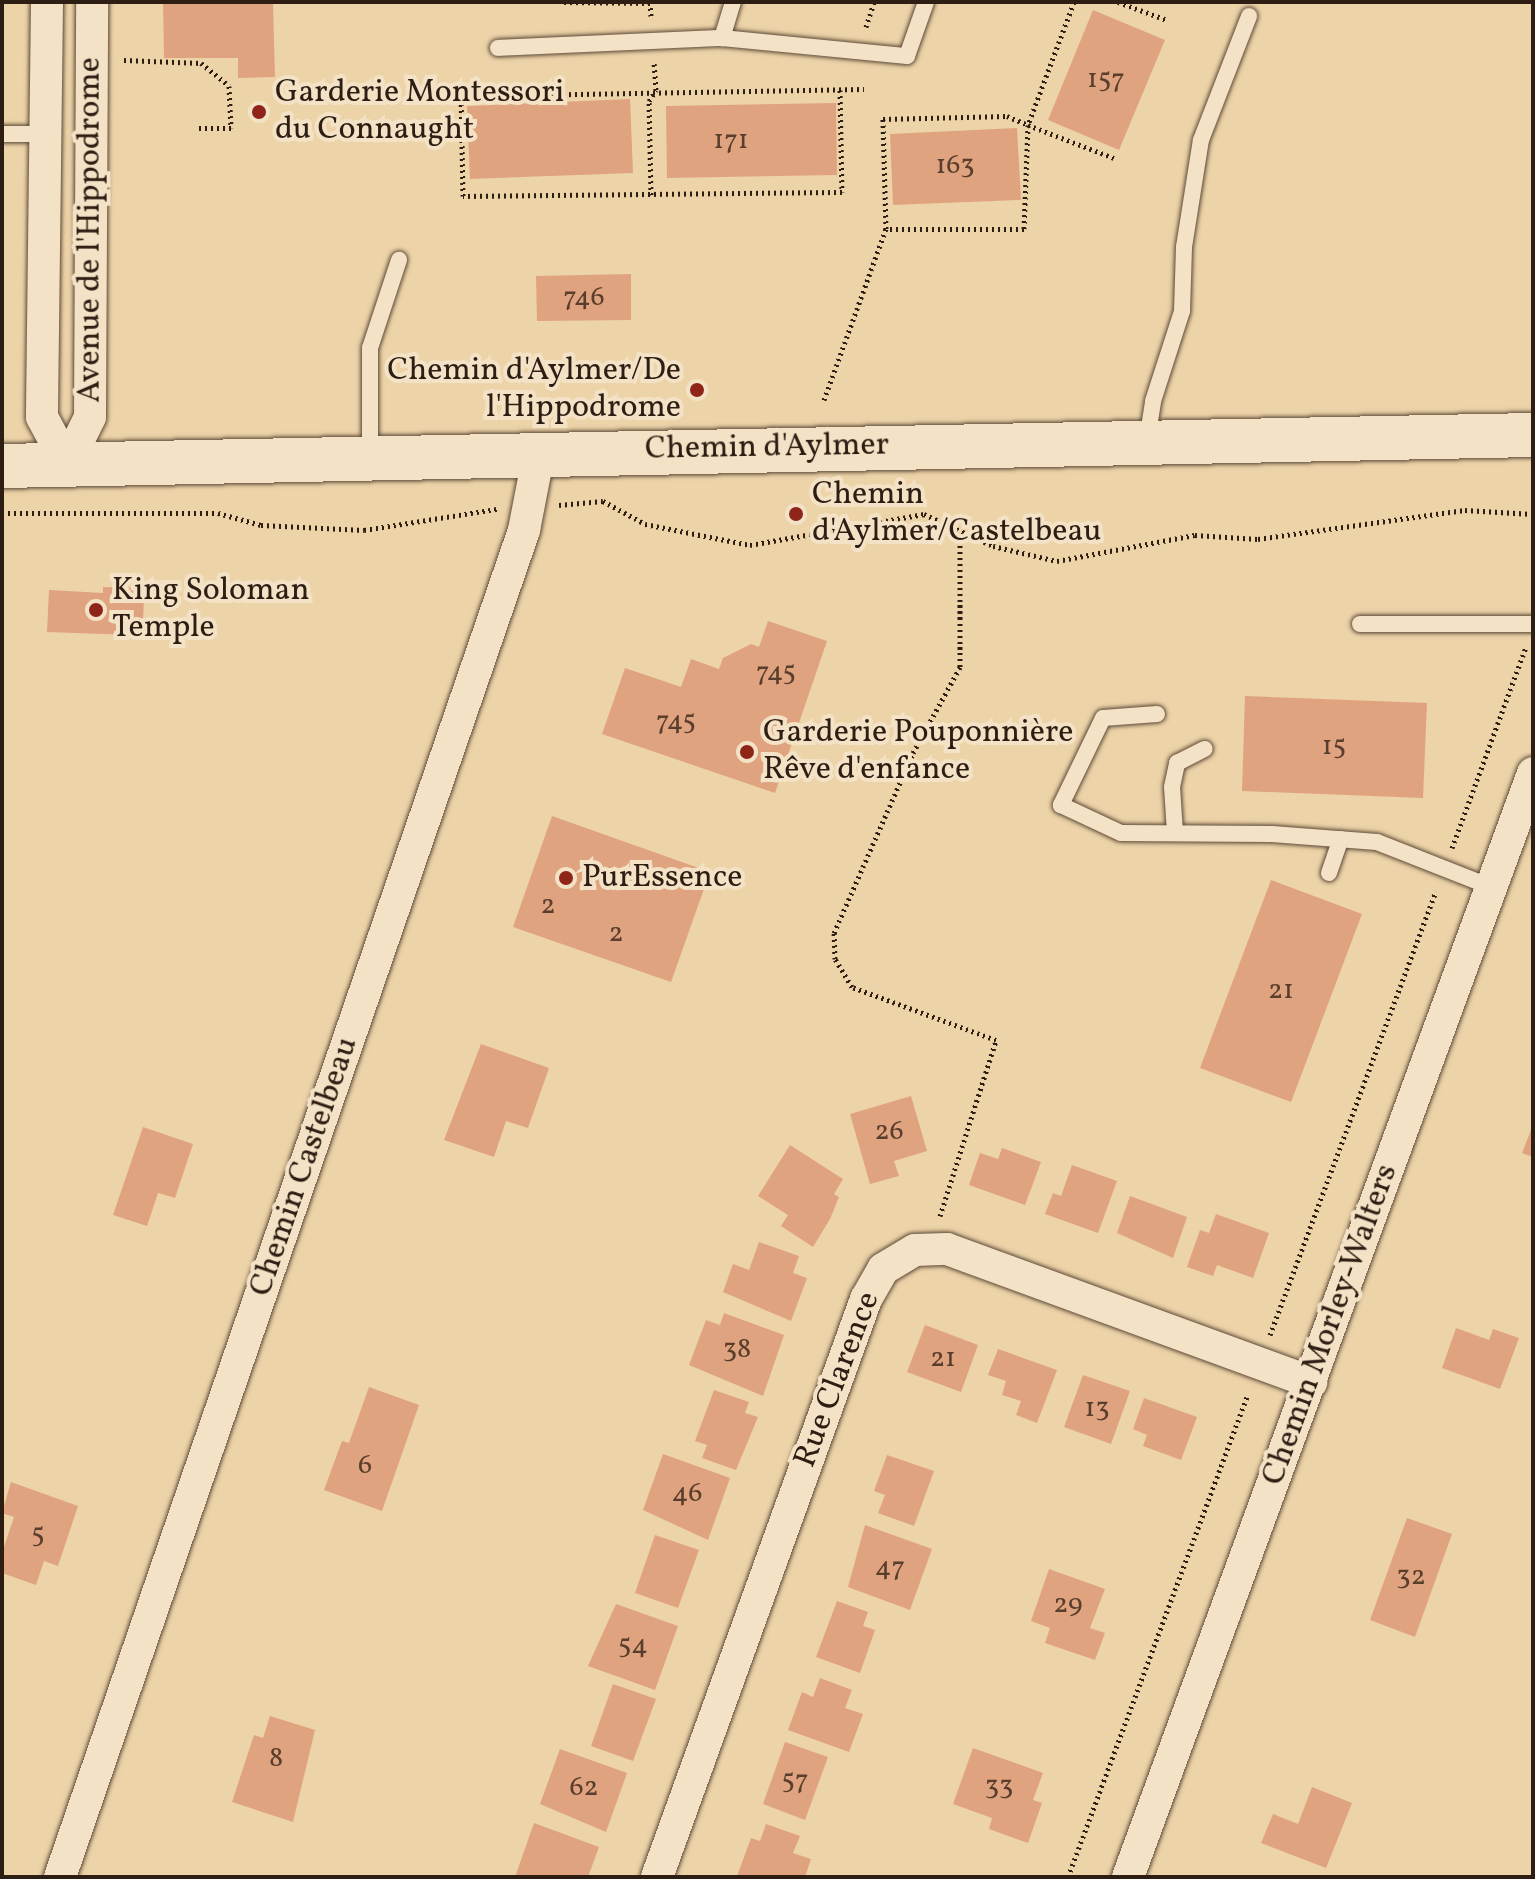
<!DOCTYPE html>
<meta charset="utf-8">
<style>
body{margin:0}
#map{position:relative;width:1535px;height:1879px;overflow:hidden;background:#edd3a8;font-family:Vollkorn,serif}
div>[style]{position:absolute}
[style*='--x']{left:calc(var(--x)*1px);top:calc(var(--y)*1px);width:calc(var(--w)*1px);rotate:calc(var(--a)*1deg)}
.building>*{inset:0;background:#e0a37f}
.path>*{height:5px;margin-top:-2.5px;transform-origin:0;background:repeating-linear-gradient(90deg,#2d1d12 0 2px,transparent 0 6px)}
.roads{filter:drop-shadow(0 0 2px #5d4a38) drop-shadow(0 0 2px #5d4a38)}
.service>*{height:16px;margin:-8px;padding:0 8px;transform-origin:8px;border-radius:8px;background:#f3e2c6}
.minor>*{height:32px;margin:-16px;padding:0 16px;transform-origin:16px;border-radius:16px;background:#f3e2c6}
.secondary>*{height:44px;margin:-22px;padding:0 22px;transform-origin:22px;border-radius:22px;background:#f3e2c6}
.dots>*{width:22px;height:22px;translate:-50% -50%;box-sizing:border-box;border:4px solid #f3e2c6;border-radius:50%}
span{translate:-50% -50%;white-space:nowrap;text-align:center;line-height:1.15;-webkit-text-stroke:8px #f3e2c6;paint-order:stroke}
.number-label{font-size:28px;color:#5a3e2d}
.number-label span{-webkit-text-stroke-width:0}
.poi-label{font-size:32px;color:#2d1d12}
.left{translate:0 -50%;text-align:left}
.right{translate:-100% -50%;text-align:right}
.street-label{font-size:32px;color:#2d1d12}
.frame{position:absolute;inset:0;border:4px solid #2d1d12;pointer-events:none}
</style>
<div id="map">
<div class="building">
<div style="clip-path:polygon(163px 2px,273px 2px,275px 77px,238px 78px,238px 58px,164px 58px)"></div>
<div style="clip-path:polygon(1093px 10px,1165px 40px,1119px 150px,1048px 120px)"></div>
<div style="clip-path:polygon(630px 99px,633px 173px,470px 179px,467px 106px)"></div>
<div style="clip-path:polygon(836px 103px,837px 175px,667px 178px,666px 106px)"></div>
<div style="clip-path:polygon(1017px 128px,1021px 200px,893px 205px,890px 134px)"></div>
<div style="clip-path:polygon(631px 274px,631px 320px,537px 321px,536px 276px)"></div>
<div style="clip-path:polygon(103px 587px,134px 588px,133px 598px,144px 599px,143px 621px,132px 620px,132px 635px,47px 632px,49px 590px,103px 593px)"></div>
<div style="clip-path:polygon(768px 621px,827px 641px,775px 793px,602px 734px,625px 668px,681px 687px,691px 659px,719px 669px,723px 658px,751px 644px,759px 647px)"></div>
<div style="clip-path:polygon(1245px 696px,1427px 703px,1423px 798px,1242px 791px)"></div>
<div style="clip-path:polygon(552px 816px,710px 872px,671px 982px,513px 927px)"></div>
<div style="clip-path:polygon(1271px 880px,1362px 914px,1291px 1102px,1200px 1068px)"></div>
<div style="clip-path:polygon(481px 1044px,549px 1068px,528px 1128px,506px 1121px,494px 1157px,444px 1140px)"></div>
<div style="clip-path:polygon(911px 1096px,927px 1151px,894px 1161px,899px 1176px,870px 1184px,850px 1114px)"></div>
<div style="clip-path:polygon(1533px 1125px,1533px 1157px,1522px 1153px)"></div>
<div style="clip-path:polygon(143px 1127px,193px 1144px,175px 1198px,158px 1193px,147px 1226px,113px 1215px)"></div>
<div style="clip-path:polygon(790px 1145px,843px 1179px,834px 1194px,839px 1197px,830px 1219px,813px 1247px,781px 1226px,788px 1215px,758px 1196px)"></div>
<div style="clip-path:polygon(1002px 1148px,1041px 1162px,1025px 1205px,969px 1185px,980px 1153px,998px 1159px)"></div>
<div style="clip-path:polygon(1072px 1165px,1117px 1181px,1098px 1233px,1045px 1214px,1053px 1193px,1061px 1196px)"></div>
<div style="clip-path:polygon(1130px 1196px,1187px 1217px,1173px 1258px,1117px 1233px)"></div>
<div style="clip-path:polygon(1216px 1214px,1269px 1233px,1253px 1278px,1217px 1265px,1213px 1276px,1187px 1267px,1200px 1230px,1209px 1233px)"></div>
<div style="clip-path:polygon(759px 1242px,799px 1256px,793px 1273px,807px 1278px,791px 1321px,723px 1292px,733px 1264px,749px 1270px)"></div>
<div style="clip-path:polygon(724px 1313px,784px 1335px,763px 1396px,689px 1365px,706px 1320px,720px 1325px)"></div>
<div style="clip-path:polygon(925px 1325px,978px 1345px,961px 1392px,907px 1372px)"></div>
<div style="clip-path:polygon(1456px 1328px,1489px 1340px,1493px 1329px,1519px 1338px,1500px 1389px,1442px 1368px)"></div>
<div style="clip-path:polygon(998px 1349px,1057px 1370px,1037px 1423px,1016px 1415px,1021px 1401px,1002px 1395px,1006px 1381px,988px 1375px)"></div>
<div style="clip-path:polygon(1083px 1375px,1130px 1391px,1111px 1444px,1064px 1427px)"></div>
<div style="clip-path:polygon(369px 1387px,419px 1405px,382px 1511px,324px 1490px,342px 1441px,349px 1443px)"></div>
<div style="clip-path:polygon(714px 1390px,749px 1402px,745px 1413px,758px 1417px,736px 1470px,702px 1458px,707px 1445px,695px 1441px)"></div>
<div style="clip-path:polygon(1144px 1398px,1197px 1417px,1181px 1460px,1143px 1446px,1147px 1435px,1133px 1429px)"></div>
<div style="clip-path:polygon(663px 1454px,730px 1478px,708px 1540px,643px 1510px)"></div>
<div style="clip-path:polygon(887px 1455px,934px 1471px,914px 1526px,878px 1513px,885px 1495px,874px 1491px)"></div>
<div style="clip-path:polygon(11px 1482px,78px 1506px,58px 1566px,44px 1561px,36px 1585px,2px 1573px,2px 1553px,14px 1517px,2px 1513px)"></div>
<div style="clip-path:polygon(1407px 1518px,1452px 1534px,1415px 1637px,1370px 1620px)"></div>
<div style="clip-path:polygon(865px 1525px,932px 1549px,910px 1610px,848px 1587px)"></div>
<div style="clip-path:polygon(655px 1535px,699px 1550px,678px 1608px,635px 1593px)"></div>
<div style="clip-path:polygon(1049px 1569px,1105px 1589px,1090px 1628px,1105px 1633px,1095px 1660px,1045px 1643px,1050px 1628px,1031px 1621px)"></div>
<div style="clip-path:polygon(837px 1601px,868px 1612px,863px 1626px,875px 1630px,860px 1673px,816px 1657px)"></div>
<div style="clip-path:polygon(616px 1604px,678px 1626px,655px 1690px,588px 1666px)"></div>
<div style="clip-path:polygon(820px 1678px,852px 1690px,845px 1708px,863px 1714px,849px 1752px,788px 1730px,802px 1692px,813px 1697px)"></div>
<div style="clip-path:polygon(613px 1684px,656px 1699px,633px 1761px,591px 1746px)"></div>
<div style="clip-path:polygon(270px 1716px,315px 1730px,293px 1822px,232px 1802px,254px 1735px,263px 1738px)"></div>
<div style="clip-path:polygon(785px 1742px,828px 1757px,805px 1820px,763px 1804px)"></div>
<div style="clip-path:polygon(973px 1748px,1043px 1773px,1033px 1800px,1042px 1803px,1028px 1843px,989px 1829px,992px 1818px,953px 1804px)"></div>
<div style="clip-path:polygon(560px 1749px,627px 1773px,606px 1832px,540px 1804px)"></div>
<div style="clip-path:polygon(1312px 1787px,1352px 1803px,1326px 1868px,1261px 1843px,1273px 1814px,1298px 1824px)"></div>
<div style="clip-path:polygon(534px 1823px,599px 1847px,588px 1877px,515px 1877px)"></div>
<div style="clip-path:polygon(766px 1824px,800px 1836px,793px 1853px,811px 1859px,805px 1877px,737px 1876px,751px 1838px,760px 1841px)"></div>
</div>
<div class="path">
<div style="--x:564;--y:2;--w:86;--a:0.7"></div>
<div style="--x:650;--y:2;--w:14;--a:86"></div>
<div style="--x:1074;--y:2;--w:131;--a:110.5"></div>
<div style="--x:1028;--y:125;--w:104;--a:92.2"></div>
<div style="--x:1024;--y:229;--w:138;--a:180"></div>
<div style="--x:886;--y:229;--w:110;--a:-91.6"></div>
<div style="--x:883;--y:119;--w:124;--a:-1.4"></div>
<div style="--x:1007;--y:116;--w:23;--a:23"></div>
<div style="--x:1028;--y:125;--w:92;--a:21"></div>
<div style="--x:1118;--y:2;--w:52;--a:20.2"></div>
<div style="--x:866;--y:27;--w:26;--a:-72"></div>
<div style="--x:124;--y:60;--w:77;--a:2.2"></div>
<div style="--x:201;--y:63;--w:36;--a:39"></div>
<div style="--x:229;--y:86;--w:42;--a:87.3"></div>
<div style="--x:231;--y:128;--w:32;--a:180"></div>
<div style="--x:840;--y:90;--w:102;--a:88.9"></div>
<div style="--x:842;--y:192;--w:379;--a:179.4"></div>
<div style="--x:463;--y:196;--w:100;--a:-91.1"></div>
<div style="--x:461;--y:96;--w:403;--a:-1"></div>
<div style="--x:651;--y:195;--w:94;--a:-91.2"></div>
<div style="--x:649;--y:101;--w:13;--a:-58"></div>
<div style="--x:656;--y:90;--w:28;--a:-94"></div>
<div style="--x:824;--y:400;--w:182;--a:-70.1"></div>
<div style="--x:559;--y:505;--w:44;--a:-5.2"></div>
<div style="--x:603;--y:501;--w:48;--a:28.7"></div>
<div style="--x:645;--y:524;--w:107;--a:11.3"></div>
<div style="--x:750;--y:545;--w:177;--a:-10.1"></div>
<div style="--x:924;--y:514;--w:76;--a:24.9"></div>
<div style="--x:993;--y:546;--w:66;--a:13.2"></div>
<div style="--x:1057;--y:561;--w:140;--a:-10.7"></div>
<div style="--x:1195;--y:535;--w:63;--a:3.6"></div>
<div style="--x:1258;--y:539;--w:209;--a:-8"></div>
<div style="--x:1465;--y:510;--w:68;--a:3.4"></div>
<div style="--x:2;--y:513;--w:216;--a:0"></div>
<div style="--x:218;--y:513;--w:45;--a:15.6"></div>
<div style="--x:261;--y:525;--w:103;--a:2.8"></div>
<div style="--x:364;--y:530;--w:135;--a:-9"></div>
<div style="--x:1452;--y:848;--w:214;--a:-69.8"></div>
<div style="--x:940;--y:1216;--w:185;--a:-72.3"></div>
<div style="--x:996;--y:1040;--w:153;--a:-159.8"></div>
<div style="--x:852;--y:987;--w:33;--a:-121"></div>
<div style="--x:835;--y:959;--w:26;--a:-92"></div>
<div style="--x:834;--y:933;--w:197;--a:-66.3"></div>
<div style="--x:913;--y:753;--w:98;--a:-61.3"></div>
<div style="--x:960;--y:667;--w:136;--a:-90"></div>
<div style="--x:1270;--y:1335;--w:474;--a:-69.5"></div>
<div style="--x:1068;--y:1877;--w:515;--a:-69.56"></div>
</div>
<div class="roads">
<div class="service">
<div style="--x:733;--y:2;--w:38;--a:107"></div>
<div style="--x:722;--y:38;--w:186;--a:5.6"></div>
<div style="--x:907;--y:56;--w:57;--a:-70.6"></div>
<div style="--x:498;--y:48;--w:224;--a:-2.6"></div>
<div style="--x:2;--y:134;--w:43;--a:0"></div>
<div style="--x:1147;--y:440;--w:39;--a:-81"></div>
<div style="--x:1153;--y:401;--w:95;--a:-72.1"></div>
<div style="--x:1182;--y:311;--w:64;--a:-88.2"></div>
<div style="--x:1184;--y:247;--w:108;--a:-81"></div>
<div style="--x:1201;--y:140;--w:133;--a:-68.8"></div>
<div style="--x:370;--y:458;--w:110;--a:-90"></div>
<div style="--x:370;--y:348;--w:93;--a:-71.8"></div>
<div style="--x:1360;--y:624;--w:173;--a:0"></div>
<div style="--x:1157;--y:714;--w:54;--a:175.8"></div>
<div style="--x:1103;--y:718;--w:97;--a:115.8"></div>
<div style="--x:1061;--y:805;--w:66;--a:25"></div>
<div style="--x:1121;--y:833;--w:151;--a:0.4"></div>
<div style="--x:1272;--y:834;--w:105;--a:4.4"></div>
<div style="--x:1377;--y:842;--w:123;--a:21.5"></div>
<div style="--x:1175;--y:833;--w:46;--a:-93.7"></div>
<div style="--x:1172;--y:787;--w:25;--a:-78"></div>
<div style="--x:1177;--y:763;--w:31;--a:-27"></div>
<div style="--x:1329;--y:873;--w:36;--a:-71"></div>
</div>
<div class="minor">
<div style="--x:47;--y:2;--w:415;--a:90.7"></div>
<div style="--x:42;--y:417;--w:53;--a:62"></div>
<div style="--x:67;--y:464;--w:52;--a:-63.9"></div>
<div style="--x:90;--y:417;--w:415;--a:-89.7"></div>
<div style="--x:60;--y:1877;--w:1425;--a:-70.99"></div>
<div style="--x:524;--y:530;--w:78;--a:-79"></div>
<div style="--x:657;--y:1877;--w:615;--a:-70.12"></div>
<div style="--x:866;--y:1299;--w:34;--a:-60"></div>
<div style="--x:883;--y:1269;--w:37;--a:-31"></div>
<div style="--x:915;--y:1250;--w:32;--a:-2"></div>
<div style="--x:947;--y:1249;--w:388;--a:20.1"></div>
<div style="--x:1128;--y:1877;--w:1176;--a:-69.85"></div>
</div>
<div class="secondary">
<div style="--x:2;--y:466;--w:1531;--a:-1.16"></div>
</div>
</div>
<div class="dots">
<div style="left:259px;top:112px;background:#8f2418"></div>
<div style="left:697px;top:390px;background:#8f2418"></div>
<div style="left:796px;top:514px;background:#8f2418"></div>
<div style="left:96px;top:610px;background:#8f2418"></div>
<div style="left:747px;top:752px;background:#8f2418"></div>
<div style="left:566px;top:878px;background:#8f2418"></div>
</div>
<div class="number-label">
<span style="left:1106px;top:80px">157</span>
<span style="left:731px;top:141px">171</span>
<span style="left:955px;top:166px">163</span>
<span style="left:584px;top:298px">746</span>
<span style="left:776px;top:673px">745</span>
<span style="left:676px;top:722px">745</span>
<span style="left:1334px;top:747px">15</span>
<span style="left:548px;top:906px">2</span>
<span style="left:616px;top:934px">2</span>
<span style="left:1281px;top:991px">21</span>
<span style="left:889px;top:1132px">26</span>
<span style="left:737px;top:1350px">38</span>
<span style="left:943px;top:1359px">21</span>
<span style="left:1097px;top:1409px">13</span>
<span style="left:365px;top:1466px">6</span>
<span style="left:687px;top:1494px">46</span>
<span style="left:38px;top:1535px">5</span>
<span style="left:890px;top:1568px">47</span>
<span style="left:1411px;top:1577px">32</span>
<span style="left:1068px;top:1605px">29</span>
<span style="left:633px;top:1646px">54</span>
<span style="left:276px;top:1759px">8</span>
<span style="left:795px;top:1781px">57</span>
<span style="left:999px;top:1787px">33</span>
<span style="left:584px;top:1788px">62</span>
</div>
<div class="poi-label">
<span class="left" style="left:275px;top:112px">Garderie Montessori<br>du Connaught</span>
<span class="right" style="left:681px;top:390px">Chemin d'Aylmer/De<br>l'Hippodrome</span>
<span class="left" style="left:812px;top:514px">Chemin<br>d'Aylmer/Castelbeau</span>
<span class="left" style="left:112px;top:610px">King Soloman<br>Temple</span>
<span class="left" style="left:763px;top:752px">Garderie Pouponnière<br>Rêve d'enfance</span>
<span class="left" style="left:582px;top:878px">PurEssence</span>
</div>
<div class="street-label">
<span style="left:91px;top:230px;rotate:-90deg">Avenue de l'Hippodrome</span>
<span style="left:767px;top:448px;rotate:-1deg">Chemin d'Aylmer</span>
<span style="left:305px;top:1167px;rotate:-71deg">Chemin Castelbeau</span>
<span style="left:1331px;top:1325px;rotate:-70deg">Chemin Morley-Walters</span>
<span style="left:838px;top:1380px;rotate:-69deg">Rue Clarence</span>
</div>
<div class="frame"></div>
</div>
